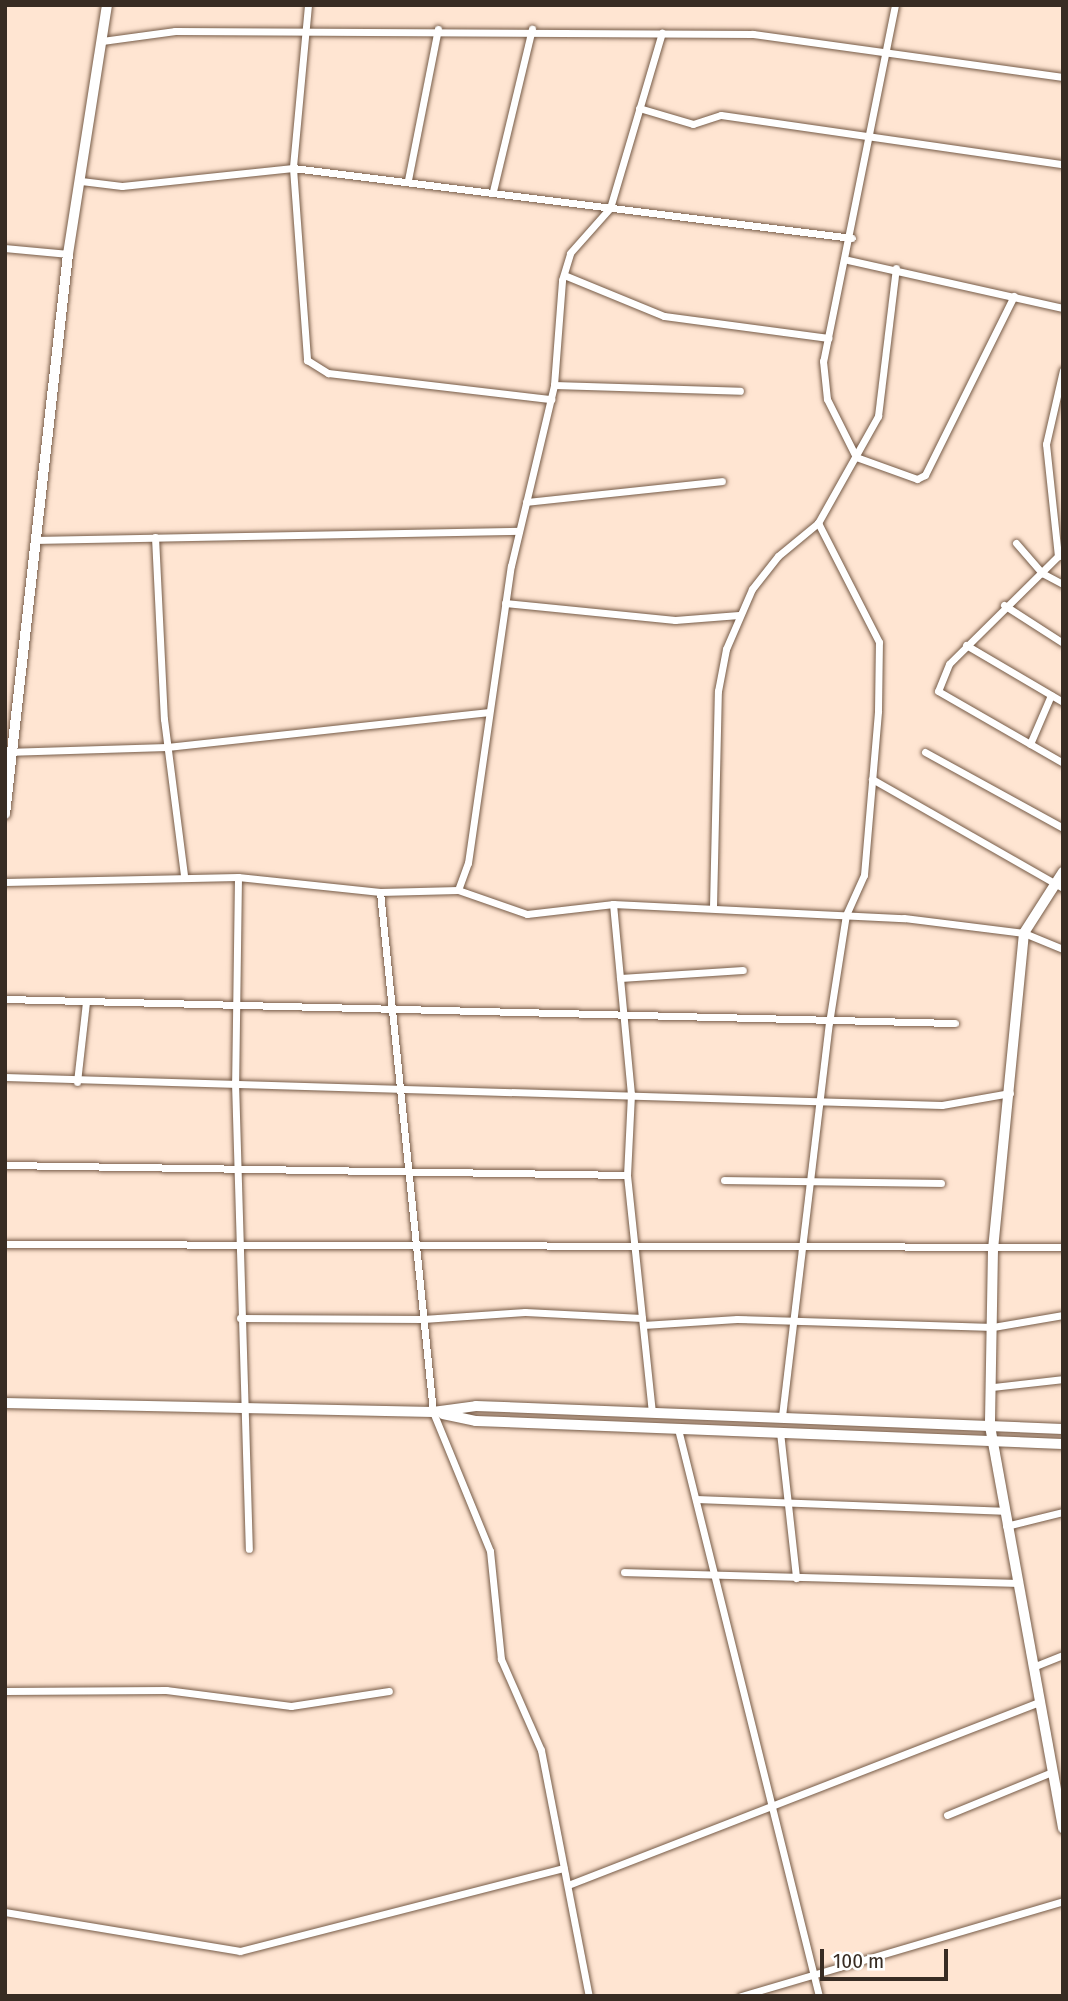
<!DOCTYPE html>
<style>
body{margin:0}
#map{position:relative;width:1068px;height:2001px;overflow:hidden;background:#ffe5d2;font-family:"Fira Sans Condensed",sans-serif}
div>[style]{position:absolute}
[style*='--x']{left:calc(var(--x)*1px);top:calc(var(--y)*1px);width:calc(var(--w)*1px);rotate:calc(var(--a)*1deg)}
.roads{filter:drop-shadow(0 0 2px #765b47) drop-shadow(0 0 2px #765b47)}
.street>*{height:7px;margin:-3.5px;padding:0 3.5px;transform-origin:3.5px;border-radius:3.5px;background:#fff}
.secondary>*{height:10px;margin:-5px;padding:0 5px;transform-origin:5px;border-radius:5px;background:#fff}
span{translate:-50% -50%;white-space:nowrap;text-align:center;line-height:1.15;-webkit-text-stroke:5px #fff;paint-order:stroke}
.frame{position:absolute;inset:0;border:7px solid #382c23;pointer-events:none}
.scale{position:absolute;left:820px;top:1949px;width:128px;height:32px;box-sizing:border-box;border:4px solid #382c23;border-top:0;padding-left:9px;font-size:21px;line-height:24px;white-space:nowrap;color:#382c23;-webkit-text-stroke:5px #fff;paint-order:stroke}
</style>
<div id="map">
<div class="roads">
<div class="street">
<div style="--x:308;--y:5;--w:164;--a:95.3"></div>
<div style="--x:293;--y:168;--w:193;--a:85.8"></div>
<div style="--x:307;--y:360;--w:25;--a:32"></div>
<div style="--x:328;--y:373;--w:225;--a:6.7"></div>
<div style="--x:895;--y:5;--w:363;--a:101.4"></div>
<div style="--x:823;--y:361;--w:38;--a:84"></div>
<div style="--x:827;--y:399;--w:65;--a:63.4"></div>
<div style="--x:856;--y:457;--w:65;--a:19.8"></div>
<div style="--x:917;--y:479;--w:9;--a:-27"></div>
<div style="--x:925;--y:475;--w:200;--a:-63.6"></div>
<div style="--x:102;--y:41;--w:74;--a:-7.8"></div>
<div style="--x:175;--y:31;--w:578;--a:0.3"></div>
<div style="--x:753;--y:34;--w:313;--a:7.9"></div>
<div style="--x:639;--y:108;--w:56;--a:16.5"></div>
<div style="--x:693;--y:124;--w:29;--a:-18"></div>
<div style="--x:721;--y:115;--w:345;--a:8.2"></div>
<div style="--x:408;--y:180;--w:154;--a:-78.8"></div>
<div style="--x:81;--y:181;--w:41;--a:7"></div>
<div style="--x:122;--y:186;--w:172;--a:-6"></div>
<div style="--x:293;--y:168;--w:563;--a:7.14"></div>
<div style="--x:493;--y:191;--w:167;--a:-76.5"></div>
<div style="--x:5;--y:248;--w:63;--a:5.4"></div>
<div style="--x:848;--y:260;--w:220;--a:12.6"></div>
<div style="--x:564;--y:275;--w:108;--a:22.3"></div>
<div style="--x:664;--y:316;--w:166;--a:7.6"></div>
<div style="--x:1063;--y:370;--w:76;--a:102.9"></div>
<div style="--x:1046;--y:444;--w:113;--a:83.9"></div>
<div style="--x:1058;--y:556;--w:153;--a:135.3"></div>
<div style="--x:949;--y:664;--w:29;--a:112"></div>
<div style="--x:938;--y:691;--w:144;--a:29.9"></div>
<div style="--x:554;--y:385;--w:186;--a:1.8"></div>
<div style="--x:526;--y:502;--w:197;--a:-6.1"></div>
<div style="--x:155;--y:537;--w:182;--a:87.2"></div>
<div style="--x:164;--y:719;--w:157;--a:82.7"></div>
<div style="--x:37;--y:540;--w:482;--a:-1.1"></div>
<div style="--x:1016;--y:543;--w:40;--a:49"></div>
<div style="--x:1042;--y:573;--w:24;--a:28"></div>
<div style="--x:505;--y:603;--w:171;--a:5.7"></div>
<div style="--x:675;--y:620;--w:64;--a:-4.5"></div>
<div style="--x:1004;--y:605;--w:70;--a:32.8"></div>
<div style="--x:966;--y:645;--w:113;--a:30.4"></div>
<div style="--x:1030;--y:744;--w:53;--a:-66.8"></div>
<div style="--x:5;--y:752;--w:162;--a:-1.8"></div>
<div style="--x:167;--y:747;--w:322;--a:-6.2"></div>
<div style="--x:925;--y:752;--w:158;--a:28.8"></div>
<div style="--x:872;--y:779;--w:220;--a:29.7"></div>
<div style="--x:238;--y:877;--w:205;--a:90.8"></div>
<div style="--x:235;--y:1082;--w:467;--a:88.3"></div>
<div style="--x:5;--y:882;--w:233;--a:-1.2"></div>
<div style="--x:238;--y:877;--w:143;--a:6"></div>
<div style="--x:380;--y:892;--w:78;--a:-1.5"></div>
<div style="--x:458;--y:890;--w:73;--a:19.2"></div>
<div style="--x:527;--y:914;--w:87;--a:-6.6"></div>
<div style="--x:613;--y:904;--w:291;--a:2.8"></div>
<div style="--x:904;--y:918;--w:121;--a:7.1"></div>
<div style="--x:1024;--y:933;--w:42;--a:22.3"></div>
<div style="--x:458;--y:890;--w:29;--a:-70"></div>
<div style="--x:468;--y:863;--w:300;--a:-81.8"></div>
<div style="--x:511;--y:566;--w:186;--a:-76.6"></div>
<div style="--x:554;--y:385;--w:105;--a:-85.6"></div>
<div style="--x:562;--y:280;--w:28;--a:-73"></div>
<div style="--x:570;--y:253;--w:60;--a:-48.4"></div>
<div style="--x:610;--y:208;--w:183;--a:-73.5"></div>
<div style="--x:380;--y:892;--w:523;--a:84.18"></div>
<div style="--x:433;--y:1412;--w:150;--a:67.7"></div>
<div style="--x:490;--y:1551;--w:109;--a:84.2"></div>
<div style="--x:501;--y:1659;--w:99;--a:66.3"></div>
<div style="--x:541;--y:1750;--w:251;--a:79"></div>
<div style="--x:613;--y:904;--w:191;--a:84.6"></div>
<div style="--x:631;--y:1094;--w:81;--a:92.8"></div>
<div style="--x:627;--y:1175;--w:238;--a:84"></div>
<div style="--x:713;--y:907;--w:216;--a:-88.7"></div>
<div style="--x:718;--y:691;--w:43;--a:-79.2"></div>
<div style="--x:726;--y:649;--w:65;--a:-66.6"></div>
<div style="--x:752;--y:589;--w:42;--a:-51.8"></div>
<div style="--x:778;--y:556;--w:52;--a:-39.5"></div>
<div style="--x:818;--y:523;--w:123;--a:-60.7"></div>
<div style="--x:878;--y:416;--w:149;--a:-83.1"></div>
<div style="--x:620;--y:978;--w:123;--a:-3.7"></div>
<div style="--x:5;--y:999;--w:950;--a:1.45"></div>
<div style="--x:5;--y:1077;--w:937;--a:1.71"></div>
<div style="--x:942;--y:1105;--w:69;--a:-10"></div>
<div style="--x:77;--y:1082;--w:81;--a:-83.6"></div>
<div style="--x:5;--y:1165;--w:622;--a:0.92"></div>
<div style="--x:724;--y:1180;--w:217;--a:0.8"></div>
<div style="--x:5;--y:1244;--w:1058;--a:0.16"></div>
<div style="--x:240;--y:1318;--w:183;--a:0.3"></div>
<div style="--x:423;--y:1319;--w:102;--a:-3.9"></div>
<div style="--x:525;--y:1312;--w:117;--a:2.9"></div>
<div style="--x:643;--y:1325;--w:94;--a:-3.7"></div>
<div style="--x:737;--y:1319;--w:256;--a:1.8"></div>
<div style="--x:993;--y:1327;--w:71;--a:-9.7"></div>
<div style="--x:993;--y:1387;--w:70;--a:-6.5"></div>
<div style="--x:782;--y:1416;--w:396;--a:-83.2"></div>
<div style="--x:829;--y:1023;--w:109;--a:-81.1"></div>
<div style="--x:846;--y:915;--w:44;--a:-65.8"></div>
<div style="--x:864;--y:875;--w:165;--a:-85.1"></div>
<div style="--x:878;--y:711;--w:69;--a:-89.2"></div>
<div style="--x:879;--y:642;--w:134;--a:-117.1"></div>
<div style="--x:678;--y:1429;--w:584;--a:76.04"></div>
<div style="--x:780;--y:1432;--w:147;--a:83.7"></div>
<div style="--x:696;--y:1499;--w:307;--a:2.2"></div>
<div style="--x:1006;--y:1526;--w:59;--a:-13.8"></div>
<div style="--x:624;--y:1572;--w:392;--a:1.6"></div>
<div style="--x:1033;--y:1667;--w:32;--a:-22"></div>
<div style="--x:5;--y:1691;--w:161;--a:-0.4"></div>
<div style="--x:166;--y:1690;--w:126;--a:7.3"></div>
<div style="--x:291;--y:1706;--w:99;--a:-8.7"></div>
<div style="--x:947;--y:1815;--w:113;--a:-22.3"></div>
<div style="--x:568;--y:1885;--w:505;--a:-21.23"></div>
<div style="--x:5;--y:1912;--w:238;--a:9.4"></div>
<div style="--x:240;--y:1951;--w:334;--a:-14.4"></div>
<div style="--x:741;--y:1996;--w:336;--a:-16.4"></div>
</div>
<div class="secondary">
<div style="--x:5;--y:814;--w:564;--a:-83.58"></div>
<div style="--x:68;--y:254;--w:252;--a:-81.1"></div>
<div style="--x:1063;--y:872;--w:72;--a:122.6"></div>
<div style="--x:1024;--y:933;--w:318;--a:95.6"></div>
<div style="--x:993;--y:1249;--w:177;--a:91"></div>
<div style="--x:990;--y:1426;--w:409;--a:79.7"></div>
<div style="--x:5;--y:1403;--w:428;--a:1.2"></div>
<div style="--x:433;--y:1412;--w:43;--a:-7.9"></div>
<div style="--x:476;--y:1406;--w:587;--a:2.24"></div>
<div style="--x:443;--y:1414;--w:34;--a:12"></div>
<div style="--x:476;--y:1421;--w:587;--a:2.24"></div>
</div>
</div>
<div class="frame"></div>
<div class="scale">100 m</div>
</div>
